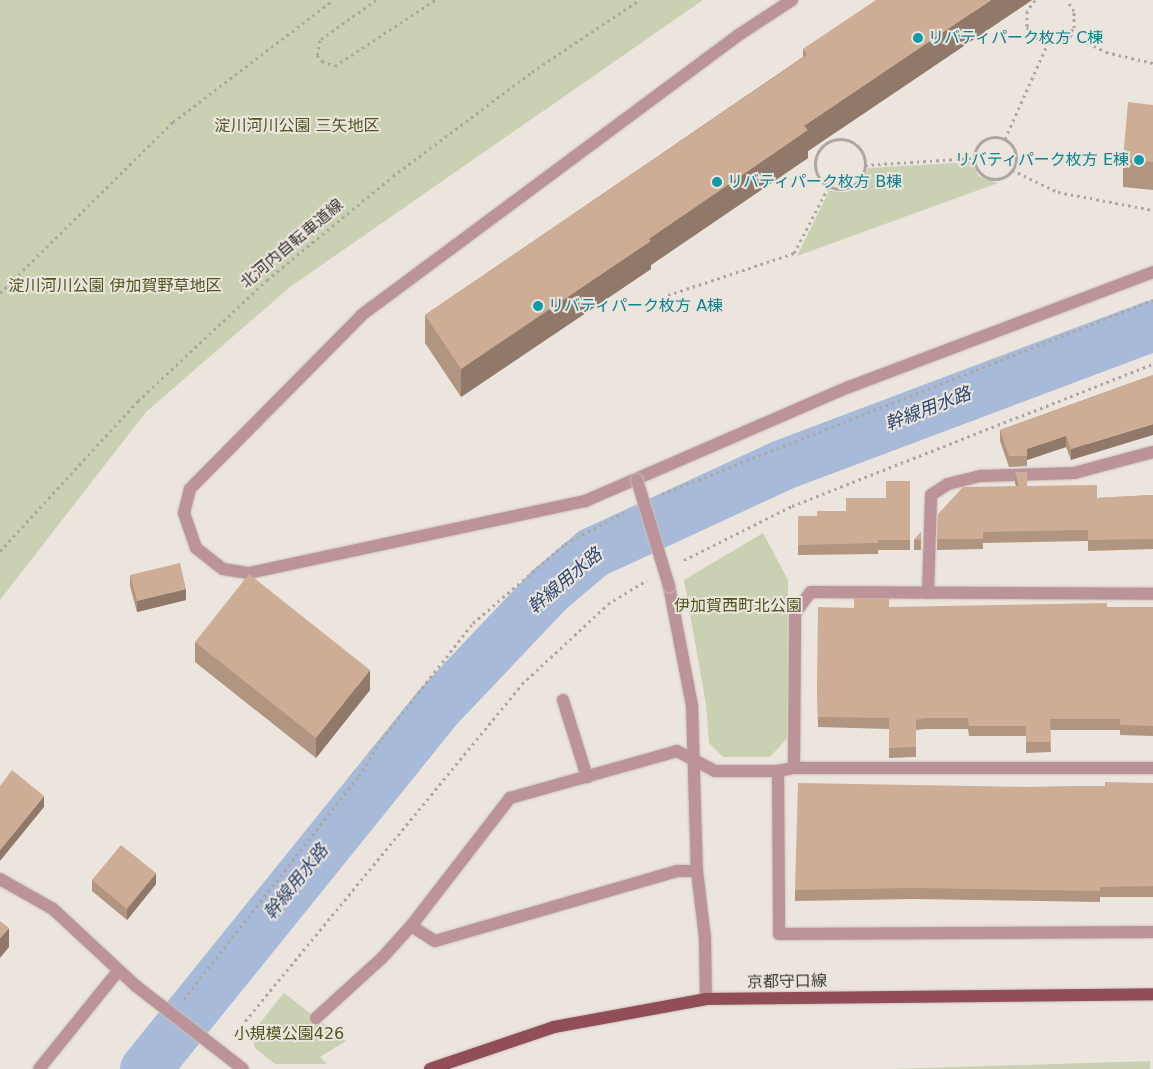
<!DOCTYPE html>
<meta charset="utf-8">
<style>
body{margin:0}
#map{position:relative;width:1153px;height:1069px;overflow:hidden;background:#ece5dd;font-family:"DejaVu Sans","Noto Sans JP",sans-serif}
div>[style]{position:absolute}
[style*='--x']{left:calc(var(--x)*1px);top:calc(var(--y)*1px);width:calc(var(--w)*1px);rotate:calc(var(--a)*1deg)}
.green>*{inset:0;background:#c9d1b2}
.river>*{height:51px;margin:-25.5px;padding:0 25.5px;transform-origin:25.5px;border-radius:25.5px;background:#a7bad9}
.path>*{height:3px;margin-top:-1.5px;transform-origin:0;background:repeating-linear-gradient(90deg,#aca7a0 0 2.5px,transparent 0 6.5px)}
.path>.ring{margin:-1.5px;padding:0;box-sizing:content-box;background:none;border:3px solid #aca7a0;border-radius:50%}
.roads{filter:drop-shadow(0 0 1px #c9c3bb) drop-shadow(0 0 1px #c9c3bb)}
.lane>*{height:12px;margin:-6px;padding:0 6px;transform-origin:6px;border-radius:6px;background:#bc9398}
.street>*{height:12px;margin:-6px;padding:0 6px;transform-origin:6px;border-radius:6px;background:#bc9398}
.primary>*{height:12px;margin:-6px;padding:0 6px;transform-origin:6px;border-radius:6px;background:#914d58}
.bridges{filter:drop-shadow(0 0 1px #c9c3bb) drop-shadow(0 0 1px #c9c3bb)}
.street-bridge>*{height:12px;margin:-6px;padding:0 6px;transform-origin:6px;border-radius:6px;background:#bc9398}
.wall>*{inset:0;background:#b09580}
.shaded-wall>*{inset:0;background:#907968}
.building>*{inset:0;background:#cdad95}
.dots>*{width:14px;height:14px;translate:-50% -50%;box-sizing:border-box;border:2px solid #ece5dd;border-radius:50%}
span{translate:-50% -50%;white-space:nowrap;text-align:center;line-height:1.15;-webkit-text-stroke:4px #ece5dd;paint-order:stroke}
.culture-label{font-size:16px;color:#0d838f}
.left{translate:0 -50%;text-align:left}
.right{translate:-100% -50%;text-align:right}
.park-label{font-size:16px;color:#4d561f}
.street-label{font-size:16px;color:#3b3935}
.water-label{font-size:18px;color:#2c4772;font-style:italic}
</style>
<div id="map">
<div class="green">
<div style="clip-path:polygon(0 0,703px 0,290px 287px,146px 412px,0 600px)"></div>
<div style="clip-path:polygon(971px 162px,979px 176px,998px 183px,797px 256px,829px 191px,846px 192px,854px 189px,862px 183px,868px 168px)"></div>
<div style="clip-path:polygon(763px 533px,788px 580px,787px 738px,770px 757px,723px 757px,709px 743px,706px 704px,684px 580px)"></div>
<div style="clip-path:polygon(284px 993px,346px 1041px,320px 1057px,327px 1064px,275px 1064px,255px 1048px,251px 1034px)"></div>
<div style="clip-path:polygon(1150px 1061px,1150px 1069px,891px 1069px)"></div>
</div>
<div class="river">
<div style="--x:145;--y:1069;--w:466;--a:-51.1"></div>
<div style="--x:438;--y:706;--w:161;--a:-46.5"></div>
<div style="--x:549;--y:589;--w:57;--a:-40.1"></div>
<div style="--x:593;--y:552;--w:207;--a:-24.8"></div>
<div style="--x:781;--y:465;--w:397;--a:-20.6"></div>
</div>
<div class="path">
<div style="--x:376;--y:0;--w:69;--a:144.5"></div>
<div style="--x:320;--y:40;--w:15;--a:101"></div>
<div style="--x:317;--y:55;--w:8;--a:50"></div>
<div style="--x:322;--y:61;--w:14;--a:21"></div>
<div style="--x:335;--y:66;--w:120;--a:-33.4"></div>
<div style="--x:1035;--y:0;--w:14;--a:126"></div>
<div style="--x:1027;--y:11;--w:16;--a:90"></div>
<div style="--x:1027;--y:27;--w:18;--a:49"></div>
<div style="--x:1039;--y:41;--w:9;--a:13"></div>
<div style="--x:1048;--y:43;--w:15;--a:-8"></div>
<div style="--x:1063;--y:41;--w:17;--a:-50"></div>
<div style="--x:1074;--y:28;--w:17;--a:-90"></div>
<div style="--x:1074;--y:11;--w:13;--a:-122"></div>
<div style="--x:1070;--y:35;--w:40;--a:25"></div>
<div style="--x:1106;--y:52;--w:48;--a:13.2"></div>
<div class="ring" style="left:974px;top:137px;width:39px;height:39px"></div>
<div style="--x:1005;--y:139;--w:105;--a:-65.9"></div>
<div class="ring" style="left:815px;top:139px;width:47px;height:47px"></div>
<div style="--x:865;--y:165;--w:109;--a:-3.7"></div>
<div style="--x:1012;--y:170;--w:51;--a:25.6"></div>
<div style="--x:1058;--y:192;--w:97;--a:10.7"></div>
<div style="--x:0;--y:293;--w:243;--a:-44.7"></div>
<div style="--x:173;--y:122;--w:201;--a:-37.3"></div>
<div style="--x:668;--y:295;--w:133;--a:-18.4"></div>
<div style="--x:794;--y:253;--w:76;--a:-62.4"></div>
<div style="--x:662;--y:494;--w:528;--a:-21.56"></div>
<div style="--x:0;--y:551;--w:204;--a:-47.4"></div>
<div style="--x:138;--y:401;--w:177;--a:-43.2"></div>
<div style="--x:267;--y:280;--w:163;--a:-39.5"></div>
<div style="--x:393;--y:176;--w:174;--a:-36.8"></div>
<div style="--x:532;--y:72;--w:129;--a:-33.9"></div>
<div style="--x:684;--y:560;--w:121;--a:-26.6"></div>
<div style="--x:792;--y:506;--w:388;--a:-21.5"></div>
<div style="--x:184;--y:999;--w:283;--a:-51.9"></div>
<div style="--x:359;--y:776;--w:44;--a:-58.1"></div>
<div style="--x:382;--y:739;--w:147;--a:-51.9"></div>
<div style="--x:473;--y:623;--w:121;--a:-40.7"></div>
<div style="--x:565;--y:544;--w:68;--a:-28.1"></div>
<div style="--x:233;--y:1036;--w:455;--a:-50.6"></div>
<div style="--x:522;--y:684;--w:117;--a:-42.9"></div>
<div style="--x:608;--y:604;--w:46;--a:-31.6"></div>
</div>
<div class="roads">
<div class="lane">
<div style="--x:0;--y:879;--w:61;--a:29.5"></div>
<div style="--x:53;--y:909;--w:113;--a:42.9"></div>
<div style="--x:39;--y:1069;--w:127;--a:-51.1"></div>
</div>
<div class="street">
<div style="--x:792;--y:0;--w:62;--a:146.8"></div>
<div style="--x:740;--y:34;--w:471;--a:143.4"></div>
<div style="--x:362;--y:315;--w:245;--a:134.7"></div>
<div style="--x:190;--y:489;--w:25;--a:104"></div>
<div style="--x:184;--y:513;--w:37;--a:71"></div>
<div style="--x:196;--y:548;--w:34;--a:38"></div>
<div style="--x:223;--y:569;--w:26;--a:9"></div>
<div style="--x:249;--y:573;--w:344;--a:-12.1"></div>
<div style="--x:585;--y:501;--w:288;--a:-23.4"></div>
<div style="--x:849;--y:387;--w:325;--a:-20.7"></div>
<div style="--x:669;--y:586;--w:122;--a:79.1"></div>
<div style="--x:692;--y:706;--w:165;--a:88.3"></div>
<div style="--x:697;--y:871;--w:67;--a:83.2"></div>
<div style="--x:705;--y:938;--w:61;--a:89.1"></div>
<div style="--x:928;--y:593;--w:98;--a:-88.2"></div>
<div style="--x:931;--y:495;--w:20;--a:-33"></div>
<div style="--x:948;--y:484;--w:34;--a:-14"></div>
<div style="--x:981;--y:476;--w:93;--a:-1.8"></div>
<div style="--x:1074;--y:473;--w:82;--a:-14.9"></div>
<div style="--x:563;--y:700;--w:81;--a:72.7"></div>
<div style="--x:794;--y:768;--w:155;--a:-89.6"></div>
<div style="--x:795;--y:613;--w:26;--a:-53"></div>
<div style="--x:811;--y:592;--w:342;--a:0.3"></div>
<div style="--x:778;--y:771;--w:163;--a:89.6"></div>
<div style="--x:779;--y:934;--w:374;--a:-0.3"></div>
<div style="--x:411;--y:926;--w:28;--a:32"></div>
<div style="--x:435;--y:941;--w:253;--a:-16.1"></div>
<div style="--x:678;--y:871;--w:19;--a:0"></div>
<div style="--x:136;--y:986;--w:135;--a:37.8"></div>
<div style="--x:316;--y:1018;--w:89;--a:-42.3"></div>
<div style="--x:382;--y:958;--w:43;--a:-47.8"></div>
<div style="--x:411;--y:926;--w:162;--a:-52.3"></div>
<div style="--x:510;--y:798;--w:173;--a:-15.7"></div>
<div style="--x:677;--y:751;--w:43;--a:27.8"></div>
<div style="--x:715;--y:771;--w:63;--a:0"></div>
<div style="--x:778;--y:771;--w:16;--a:-11"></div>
<div style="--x:794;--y:768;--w:359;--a:0"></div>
</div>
<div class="primary">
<div style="--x:430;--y:1069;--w:131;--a:-18.7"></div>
<div style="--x:554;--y:1027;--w:155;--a:-10.4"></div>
<div style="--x:706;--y:999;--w:447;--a:-0.6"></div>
</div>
</div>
<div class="bridges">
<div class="street-bridge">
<div style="--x:637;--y:480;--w:111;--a:73.2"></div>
</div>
</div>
<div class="wall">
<div style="clip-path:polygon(1032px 0,808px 151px,808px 158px,651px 265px,651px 269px,461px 397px,425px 343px,425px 315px,803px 57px,803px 49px)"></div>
<div style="clip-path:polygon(1153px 105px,1153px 190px,1123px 187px,1123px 159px)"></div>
<div style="clip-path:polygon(1153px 375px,1071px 460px,1066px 447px,1027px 460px,1027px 466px,1009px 467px,1000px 441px,1000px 430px)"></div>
<div style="clip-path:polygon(1015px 472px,1027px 486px,1097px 498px,1153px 495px,1153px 549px,1088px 551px,1088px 541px,983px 543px,983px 549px,937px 550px,938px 514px,1016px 486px,1015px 483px)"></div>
<div style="clip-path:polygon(910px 481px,910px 550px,878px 550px,878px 554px,798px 555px,798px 516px,817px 516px,846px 511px,886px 498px)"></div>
<div style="clip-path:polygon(921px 532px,921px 550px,914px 550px,914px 540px)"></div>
<div style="clip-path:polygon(130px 575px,186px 600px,137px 612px,130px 586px)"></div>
<div style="clip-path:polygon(889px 607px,1153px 607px,1153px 736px,1120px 735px,1120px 730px,1050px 730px,1051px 752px,1026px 753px,1026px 736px,969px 736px,968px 729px,925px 729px,916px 730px,916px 757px,889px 758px,889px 729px,818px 727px,817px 682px,854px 608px)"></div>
<div style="clip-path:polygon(195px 642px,370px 690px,316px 758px,195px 662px)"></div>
<div style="clip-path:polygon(1153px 783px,1153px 897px,1100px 897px,1100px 902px,915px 899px,795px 901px,795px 890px,1029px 787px,1105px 786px)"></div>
<div style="clip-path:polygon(92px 880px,156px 884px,127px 920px,92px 891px)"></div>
</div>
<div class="shaded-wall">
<div style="clip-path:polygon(991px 0,1032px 0,808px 151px,808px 158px,651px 265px,651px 269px,461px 397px,461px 369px,649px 239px,804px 126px)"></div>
<div style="clip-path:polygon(1153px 424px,1153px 435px,1071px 460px,1071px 449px)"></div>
<div style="clip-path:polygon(1066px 436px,1066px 447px,1027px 460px,1027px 449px)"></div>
<div style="clip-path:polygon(186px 589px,186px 600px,137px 612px,137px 601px)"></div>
<div style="clip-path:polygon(370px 670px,370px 690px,316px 758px,316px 738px)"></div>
<div style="clip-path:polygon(44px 796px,44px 807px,0 861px,0 850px)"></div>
<div style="clip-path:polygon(156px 873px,156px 884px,127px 920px,127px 909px)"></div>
<div style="clip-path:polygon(9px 928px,9px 947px,0 958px,0 938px)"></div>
</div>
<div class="building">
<div style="clip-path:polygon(876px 0,991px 0,804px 126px,808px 130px,649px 239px,651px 241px,461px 369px,425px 315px,807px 55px,803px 49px)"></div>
<div style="clip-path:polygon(1128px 102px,1153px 105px,1153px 162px,1123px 159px)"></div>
<div style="clip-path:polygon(1153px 375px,1153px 424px,1071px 449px,1066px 436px,1027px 449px,1027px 456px,1009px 456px,1000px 430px)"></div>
<div style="clip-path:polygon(1015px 472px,1027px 472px,1027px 486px,1097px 485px,1097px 498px,1153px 495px,1153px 539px,1088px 540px,1088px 530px,983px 532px,983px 539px,937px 539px,938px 514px,963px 487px,1019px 486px)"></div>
<div style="clip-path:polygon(886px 481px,910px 481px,910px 540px,878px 540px,878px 543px,798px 545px,798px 516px,817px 516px,817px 511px,846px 511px,846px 498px,886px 498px)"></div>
<div style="clip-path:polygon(921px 532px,921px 539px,914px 540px)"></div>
<div style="clip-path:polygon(180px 563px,186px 589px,137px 601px,130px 575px)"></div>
<div style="clip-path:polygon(249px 574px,370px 670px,316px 738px,195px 642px)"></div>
<div style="clip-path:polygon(854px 598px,889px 599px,889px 607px,1107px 603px,1107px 607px,1153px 607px,1153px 726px,1120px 725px,1120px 719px,1050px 719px,1051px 742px,1026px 742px,1026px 726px,969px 726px,968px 718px,925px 718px,916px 720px,916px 747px,889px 748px,889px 718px,818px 717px,817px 682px,818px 607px,854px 608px)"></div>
<div style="clip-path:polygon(12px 770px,44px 796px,0 850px,0 786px)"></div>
<div style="clip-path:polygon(1105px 782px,1153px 783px,1153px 886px,1100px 887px,1100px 891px,915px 888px,795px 890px,798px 783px,1029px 787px,1105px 786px)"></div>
<div style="clip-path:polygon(121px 845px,156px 873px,127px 909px,92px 880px)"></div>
<div style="clip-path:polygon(0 921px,9px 928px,0 938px)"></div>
</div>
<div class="dots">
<div style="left:918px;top:38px;background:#0f9aa8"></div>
<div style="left:1139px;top:160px;background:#0f9aa8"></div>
<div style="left:717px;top:182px;background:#0f9aa8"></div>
<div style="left:538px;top:306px;background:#0f9aa8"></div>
</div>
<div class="culture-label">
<span class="left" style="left:928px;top:38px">リバティパーク枚方 C棟</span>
<span class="right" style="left:1129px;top:160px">リバティパーク枚方 E棟</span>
<span class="left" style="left:727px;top:182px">リバティパーク枚方 B棟</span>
<span class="left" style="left:548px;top:306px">リバティパーク枚方 A棟</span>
</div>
<div class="park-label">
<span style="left:297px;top:126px">淀川河川公園 三矢地区</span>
<span style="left:115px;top:286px">淀川河川公園 伊加賀野草地区</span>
<span style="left:738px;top:606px">伊加賀西町北公園</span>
<span style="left:289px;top:1034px">小規模公園426</span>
</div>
<div class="street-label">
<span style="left:292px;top:244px;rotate:-40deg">北河内自転車道線</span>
<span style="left:787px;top:982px;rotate:-1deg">京都守口線</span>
</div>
<div class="water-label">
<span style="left:928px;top:409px;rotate:-21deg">幹線用水路</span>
<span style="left:565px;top:581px;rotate:-40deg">幹線用水路</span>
<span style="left:296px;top:882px;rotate:-51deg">幹線用水路</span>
</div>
</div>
